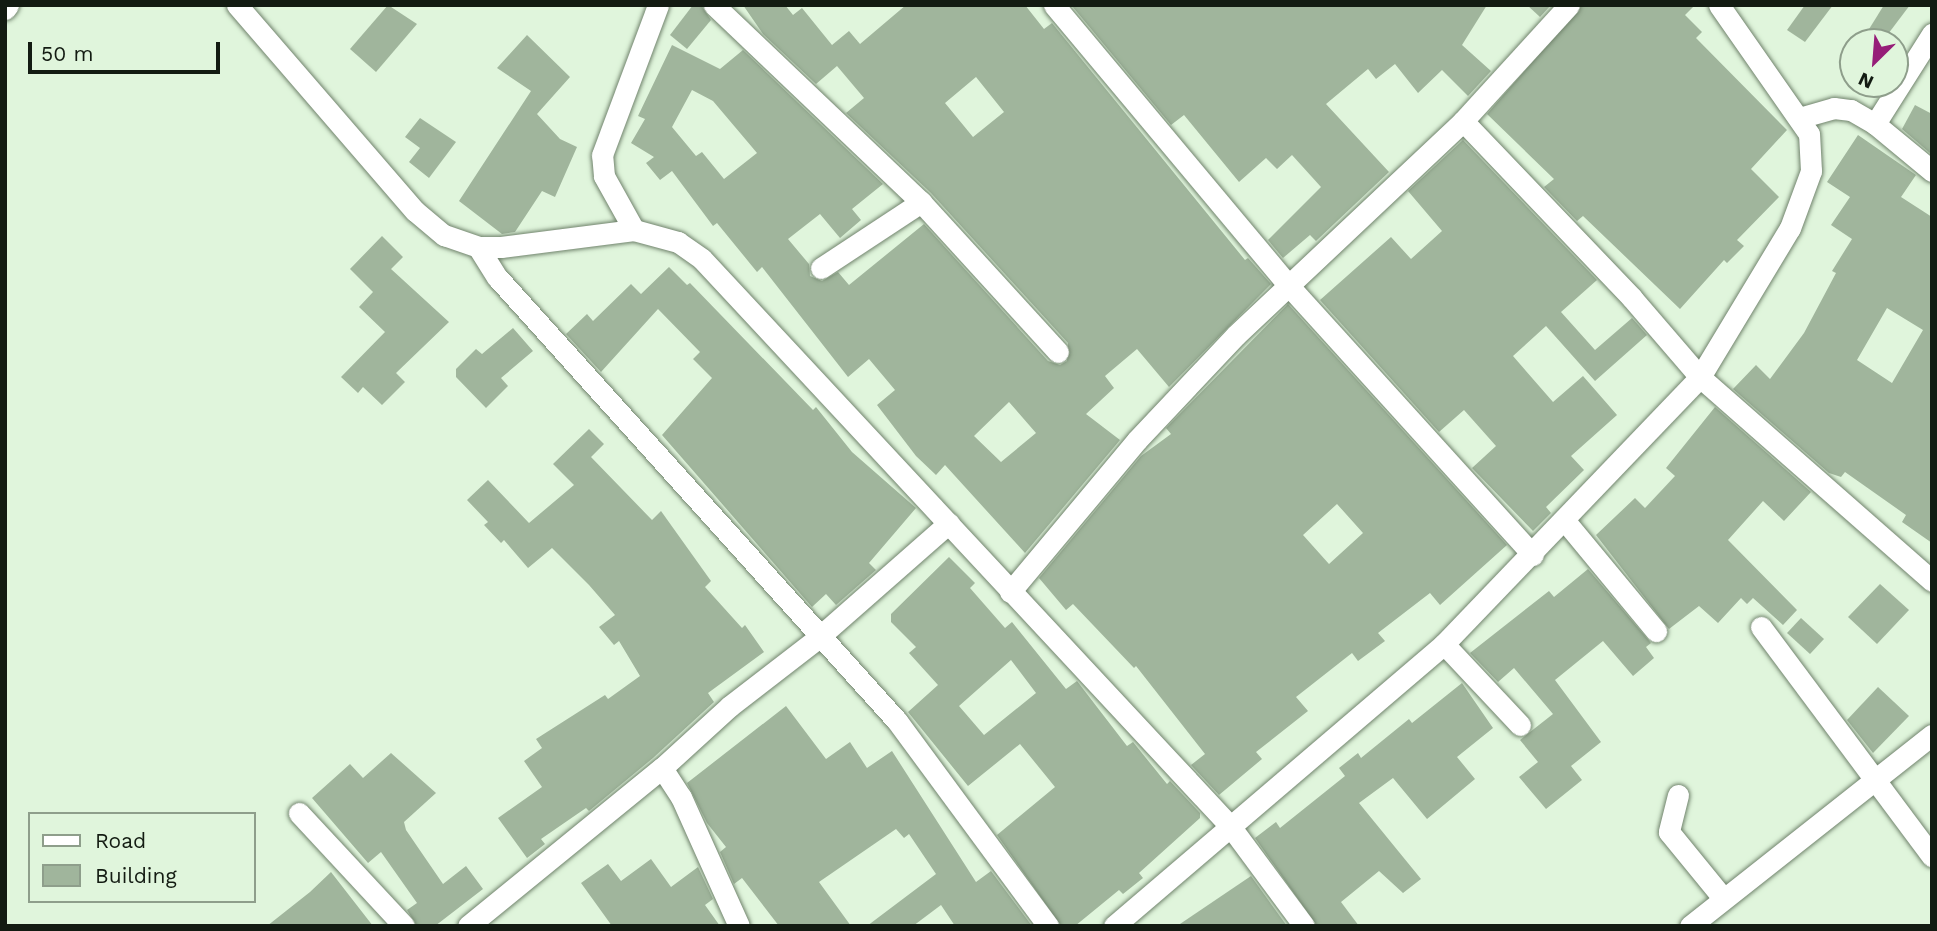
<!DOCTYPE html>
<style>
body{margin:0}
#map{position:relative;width:1937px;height:931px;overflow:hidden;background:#e0f5dc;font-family:"Work Sans",sans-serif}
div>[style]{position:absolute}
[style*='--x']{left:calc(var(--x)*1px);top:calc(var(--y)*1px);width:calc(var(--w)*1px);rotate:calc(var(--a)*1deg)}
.building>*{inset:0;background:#a0b59c}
.roads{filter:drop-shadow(0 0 2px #70836c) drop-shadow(0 0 2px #70836c)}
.street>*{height:21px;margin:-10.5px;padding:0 10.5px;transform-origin:10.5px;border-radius:10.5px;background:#fff}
span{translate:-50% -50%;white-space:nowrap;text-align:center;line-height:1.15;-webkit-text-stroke:6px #e0f5dc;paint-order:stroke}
.frame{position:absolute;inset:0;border:7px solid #131b12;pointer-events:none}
.legend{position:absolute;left:28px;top:812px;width:228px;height:91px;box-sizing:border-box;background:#e0f5dc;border:2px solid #8e9e8b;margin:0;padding:9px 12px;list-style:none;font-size:21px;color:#131b12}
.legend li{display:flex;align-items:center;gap:14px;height:35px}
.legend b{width:35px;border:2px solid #8e9e8b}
.north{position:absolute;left:1839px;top:28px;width:70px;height:70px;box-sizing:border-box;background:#e0f5dc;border:2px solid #8e9e8b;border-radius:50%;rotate:205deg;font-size:19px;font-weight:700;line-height:28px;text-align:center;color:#131b12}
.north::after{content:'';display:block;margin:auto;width:24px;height:32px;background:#961d78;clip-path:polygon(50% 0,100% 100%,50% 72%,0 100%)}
.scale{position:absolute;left:28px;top:42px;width:192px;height:32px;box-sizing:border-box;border:4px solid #131b12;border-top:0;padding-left:9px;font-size:21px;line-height:24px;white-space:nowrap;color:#131b12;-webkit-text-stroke:5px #e0f5dc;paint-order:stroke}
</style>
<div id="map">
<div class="building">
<div style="clip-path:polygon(388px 5px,417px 24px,376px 72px,350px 49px)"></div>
<div style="clip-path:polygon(693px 5px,701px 5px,711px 20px,687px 49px,670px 35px)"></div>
<div style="clip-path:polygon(evenodd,743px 5px,785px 5px,793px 15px,802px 8px,832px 45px,849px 31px,860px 44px,906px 5px,1025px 5px,1044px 29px,1052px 23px,1245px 260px,1248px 258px,1271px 284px,1169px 387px,1137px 349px,1105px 376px,1114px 388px,1086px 414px,1120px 440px,1025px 553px,945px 465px,936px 475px,916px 456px,877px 405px,895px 390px,869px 359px,848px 377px,762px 267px,757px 272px,717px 223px,713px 226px,672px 171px,660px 180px,646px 163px,654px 157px,631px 143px,645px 119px,638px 116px,672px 45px,720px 69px,743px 50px,883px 184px,852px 209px,861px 220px,840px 238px,820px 214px,788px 239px,809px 264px,810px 276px,822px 281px,838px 272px,849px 285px,924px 224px,1048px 361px,1060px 365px,1067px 361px,1068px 343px,931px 193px,846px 113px,864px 98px,837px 66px,816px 84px,763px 34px,743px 5px,976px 77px,1004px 112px,973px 137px,945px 103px,976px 77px,743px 5px,692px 90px,713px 101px,757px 153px,724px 179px,702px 152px,696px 156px,672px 127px,692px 90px,743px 5px,1009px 402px,1036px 433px,1001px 462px,974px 436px,1009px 402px)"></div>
<div style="clip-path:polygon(1487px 5px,1462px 45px,1491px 71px,1468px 96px,1442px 70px,1418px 93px,1395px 64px,1376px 79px,1368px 69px,1326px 104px,1389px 172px,1316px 241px,1310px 235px,1283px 258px,1268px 240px,1321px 187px,1292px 155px,1277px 169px,1266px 158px,1239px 182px,1184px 115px,1171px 125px,1072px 6px)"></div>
<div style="clip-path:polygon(1527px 5px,1551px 5px,1540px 17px)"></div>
<div style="clip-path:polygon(1582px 5px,1695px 5px,1685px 15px,1702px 32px,1696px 38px,1787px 130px,1751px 169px,1779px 197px,1737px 240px,1744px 246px,1727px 263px,1724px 260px,1680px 309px,1583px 216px,1577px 221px,1544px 187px,1554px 179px,1487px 114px)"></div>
<div style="clip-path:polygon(1805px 5px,1833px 5px,1805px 42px,1787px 30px)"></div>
<div style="clip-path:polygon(1884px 5px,1910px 5px,1882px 42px,1861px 42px)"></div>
<div style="clip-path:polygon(527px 35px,570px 77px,537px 114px,560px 139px,577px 147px,555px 197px,542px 191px,515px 232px,502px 234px,459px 201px,531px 91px,497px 68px)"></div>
<div style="clip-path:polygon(1915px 105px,1932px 114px,1930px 153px,1902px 129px)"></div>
<div style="clip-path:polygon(420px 118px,456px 142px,429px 178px,409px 162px,420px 148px,405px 137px)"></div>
<div style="clip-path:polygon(evenodd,1858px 135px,1916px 175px,1901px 197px,1932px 217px,1932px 543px,1902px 522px,1906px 515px,1845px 472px,1841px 477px,1829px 473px,1733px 389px,1756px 365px,1770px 379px,1804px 333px,1836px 273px,1832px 271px,1852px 239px,1831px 225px,1850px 197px,1827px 182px,1858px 135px,1887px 308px,1923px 330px,1892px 383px,1857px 360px,1887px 308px)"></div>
<div style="clip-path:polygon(1463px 140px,1597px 280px,1561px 312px,1595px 350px,1632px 318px,1647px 335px,1595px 381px,1546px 326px,1513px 356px,1553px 402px,1583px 376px,1617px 415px,1571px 456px,1584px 470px,1546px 507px,1551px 513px,1533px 531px,1472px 468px,1496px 446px,1464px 410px,1439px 432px,1320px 300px,1391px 237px,1411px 259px,1442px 231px,1408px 191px)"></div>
<div style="clip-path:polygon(382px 236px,403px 257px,391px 269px,449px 322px,396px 373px,405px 382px,382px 405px,363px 387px,358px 393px,341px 377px,385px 332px,359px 307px,373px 292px,350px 269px)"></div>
<div style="clip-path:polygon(669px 267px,687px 285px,690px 283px,813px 410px,816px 407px,852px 452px,916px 508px,869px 563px,876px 570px,836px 605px,826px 594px,812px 607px,662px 435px,712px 378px,693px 359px,700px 352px,658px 309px,601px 372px,566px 334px,587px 314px,593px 321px,631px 284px,641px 294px)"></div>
<div style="clip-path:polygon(evenodd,1288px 304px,1507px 545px,1440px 605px,1430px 593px,1378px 633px,1385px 641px,1358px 661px,1352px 653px,1296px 697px,1308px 711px,1256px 752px,1262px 759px,1219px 795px,1191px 765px,1205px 754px,1136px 666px,1134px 668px,1073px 604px,1066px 610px,1039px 578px,1141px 456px,1171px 434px,1166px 428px,1288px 304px,1337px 504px,1363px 533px,1329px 564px,1303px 535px,1337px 504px)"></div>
<div style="clip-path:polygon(513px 328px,533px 351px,501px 378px,508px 386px,486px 408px,456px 377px,456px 369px,476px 349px,482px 354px)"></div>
<div style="clip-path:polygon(1715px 407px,1811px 492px,1784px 521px,1763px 501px,1728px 540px,1797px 610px,1783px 625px,1753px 598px,1747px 604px,1741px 598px,1718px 623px,1699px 606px,1669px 629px,1596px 535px,1635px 498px,1645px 508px,1675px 476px,1666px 468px)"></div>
<div style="clip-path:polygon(589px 429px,604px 444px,591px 457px,652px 520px,661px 511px,711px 581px,705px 587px,742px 628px,745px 625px,764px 652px,708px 693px,714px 702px,653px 758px,589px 811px,586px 808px,541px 839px,545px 844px,527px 858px,498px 818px,542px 787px,524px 761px,542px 748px,536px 739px,605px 695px,608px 699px,640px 676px,619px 641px,614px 645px,599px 627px,615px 615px,589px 585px,552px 548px,528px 568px,504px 540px,501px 543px,484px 525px,488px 522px,467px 500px,488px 480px,529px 523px,574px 485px,553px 464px)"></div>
<div style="clip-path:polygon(evenodd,949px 557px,975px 583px,970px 588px,1005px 628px,1012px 622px,1066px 689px,1077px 681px,1127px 746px,1133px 742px,1167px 784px,1170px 781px,1200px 813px,1200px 818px,1139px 873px,1143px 878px,1123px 894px,1119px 890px,1075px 926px,1061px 926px,997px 835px,1055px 787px,1020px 744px,968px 786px,908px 712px,938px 685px,909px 653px,916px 647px,891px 622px,891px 614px,949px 557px,1011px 660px,1036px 693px,984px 735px,959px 706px,1011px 660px)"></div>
<div style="clip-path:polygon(1588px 569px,1651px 643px,1646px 647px,1654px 658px,1633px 676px,1603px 641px,1555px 680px,1601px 742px,1571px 766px,1582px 780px,1546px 809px,1519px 777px,1538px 762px,1520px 740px,1553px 714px,1514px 668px,1498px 682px,1470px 653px,1549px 591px,1554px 597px)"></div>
<div style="clip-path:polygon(1880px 584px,1909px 610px,1877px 644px,1848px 617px)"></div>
<div style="clip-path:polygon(1801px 618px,1824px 639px,1810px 654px,1787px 633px)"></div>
<div style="clip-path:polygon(1462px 683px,1493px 728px,1457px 757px,1475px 779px,1427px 819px,1393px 778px,1359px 803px,1421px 879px,1403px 893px,1379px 871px,1341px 902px,1359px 926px,1317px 926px,1255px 838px,1276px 822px,1280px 828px,1345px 776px,1339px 768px,1358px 753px,1361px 758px,1409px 719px,1412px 723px)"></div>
<div style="clip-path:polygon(1878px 687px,1909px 716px,1873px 753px,1847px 720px)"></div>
<div style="clip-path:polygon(786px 706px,826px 759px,850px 742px,867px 768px,892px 751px,976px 882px,991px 871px,1032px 926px,955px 926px,941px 905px,913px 926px,867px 926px,936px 874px,909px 834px,904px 838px,896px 829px,819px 882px,851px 926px,779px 926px,742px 878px,734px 884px,720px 852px,726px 847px,707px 823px,687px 783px)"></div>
<div style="clip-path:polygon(391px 753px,436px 793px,404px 822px,406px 830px,443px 884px,466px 866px,483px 889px,435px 926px,417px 926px,407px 910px,417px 903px,381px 852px,368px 863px,312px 798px,350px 764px,363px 778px)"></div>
<div style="clip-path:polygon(651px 859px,671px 887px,698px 867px,713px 899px,705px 905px,720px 926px,612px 926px,581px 883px,608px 864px,621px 881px)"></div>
<div style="clip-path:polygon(331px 872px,373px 926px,267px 926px,310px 892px)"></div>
<div style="clip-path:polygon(1251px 876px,1287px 926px,1177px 926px)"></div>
</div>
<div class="roads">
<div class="street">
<div style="--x:237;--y:5;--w:272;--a:49.2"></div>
<div style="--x:415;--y:211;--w:38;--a:40"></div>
<div style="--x:444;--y:235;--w:36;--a:19"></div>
<div style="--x:478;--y:247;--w:23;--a:0"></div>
<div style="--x:501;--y:247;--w:134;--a:-7.3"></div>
<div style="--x:634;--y:230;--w:46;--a:15.3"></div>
<div style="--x:678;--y:242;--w:29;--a:35"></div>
<div style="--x:702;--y:259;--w:775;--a:47.04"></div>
<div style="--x:1230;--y:826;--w:124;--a:53.5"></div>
<div style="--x:714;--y:5;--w:286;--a:43.6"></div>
<div style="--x:921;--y:202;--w:203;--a:47.6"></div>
<div style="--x:1054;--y:5;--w:366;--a:50.1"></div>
<div style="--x:1289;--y:286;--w:363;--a:47.8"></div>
<div style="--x:5;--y:9;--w:5;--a:-53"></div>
<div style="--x:1799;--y:118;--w:36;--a:-16"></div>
<div style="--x:1834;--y:108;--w:17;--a:7"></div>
<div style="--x:1851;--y:110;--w:28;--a:30"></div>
<div style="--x:1875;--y:124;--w:74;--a:39.5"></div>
<div style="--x:1463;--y:121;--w:245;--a:46.3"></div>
<div style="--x:1632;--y:298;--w:104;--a:49.3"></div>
<div style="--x:1700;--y:377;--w:309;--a:41.3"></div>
<div style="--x:1875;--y:124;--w:107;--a:-57.7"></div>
<div style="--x:634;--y:230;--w:62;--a:-119.1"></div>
<div style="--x:604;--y:176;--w:21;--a:-95"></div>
<div style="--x:602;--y:155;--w:160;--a:-69.5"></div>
<div style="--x:478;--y:247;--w:36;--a:58"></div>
<div style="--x:497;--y:277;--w:598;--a:47.98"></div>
<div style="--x:897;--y:721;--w:255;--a:53.6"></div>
<div style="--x:821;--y:268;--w:120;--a:-33.4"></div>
<div style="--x:1565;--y:521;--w:143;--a:50.4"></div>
<div style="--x:1010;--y:592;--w:198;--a:-50.1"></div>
<div style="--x:1137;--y:440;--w:144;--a:-46.7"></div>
<div style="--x:1236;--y:335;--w:312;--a:-43.3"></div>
<div style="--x:1463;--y:121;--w:157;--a:-47.6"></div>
<div style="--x:1761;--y:627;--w:286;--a:53.3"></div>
<div style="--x:1444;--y:644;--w:111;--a:46.8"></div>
<div style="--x:662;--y:768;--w:35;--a:57"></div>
<div style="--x:681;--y:797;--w:141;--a:65.8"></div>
<div style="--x:1678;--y:795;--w:38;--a:104"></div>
<div style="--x:1669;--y:832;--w:85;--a:50.7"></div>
<div style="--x:299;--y:813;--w:154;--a:47.1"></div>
<div style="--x:468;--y:926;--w:250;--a:-39.2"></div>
<div style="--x:662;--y:768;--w:92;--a:-42.4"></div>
<div style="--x:730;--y:706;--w:111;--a:-37.7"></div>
<div style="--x:818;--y:638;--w:174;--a:-41.3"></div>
<div style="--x:1114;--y:926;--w:434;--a:-40.5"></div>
<div style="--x:1444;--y:644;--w:370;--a:-46.2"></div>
<div style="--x:1700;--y:377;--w:174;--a:-58.9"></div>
<div style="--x:1790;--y:228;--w:61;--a:-69.8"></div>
<div style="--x:1811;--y:171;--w:37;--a:-93"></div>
<div style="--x:1809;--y:134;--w:157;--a:-124.9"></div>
<div style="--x:1690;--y:926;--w:308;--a:-38.3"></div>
</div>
</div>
<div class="frame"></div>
<ul class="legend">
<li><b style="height:9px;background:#fff"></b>Road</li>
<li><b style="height:19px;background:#a0b59c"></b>Building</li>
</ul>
<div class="north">N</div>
<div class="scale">50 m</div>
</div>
